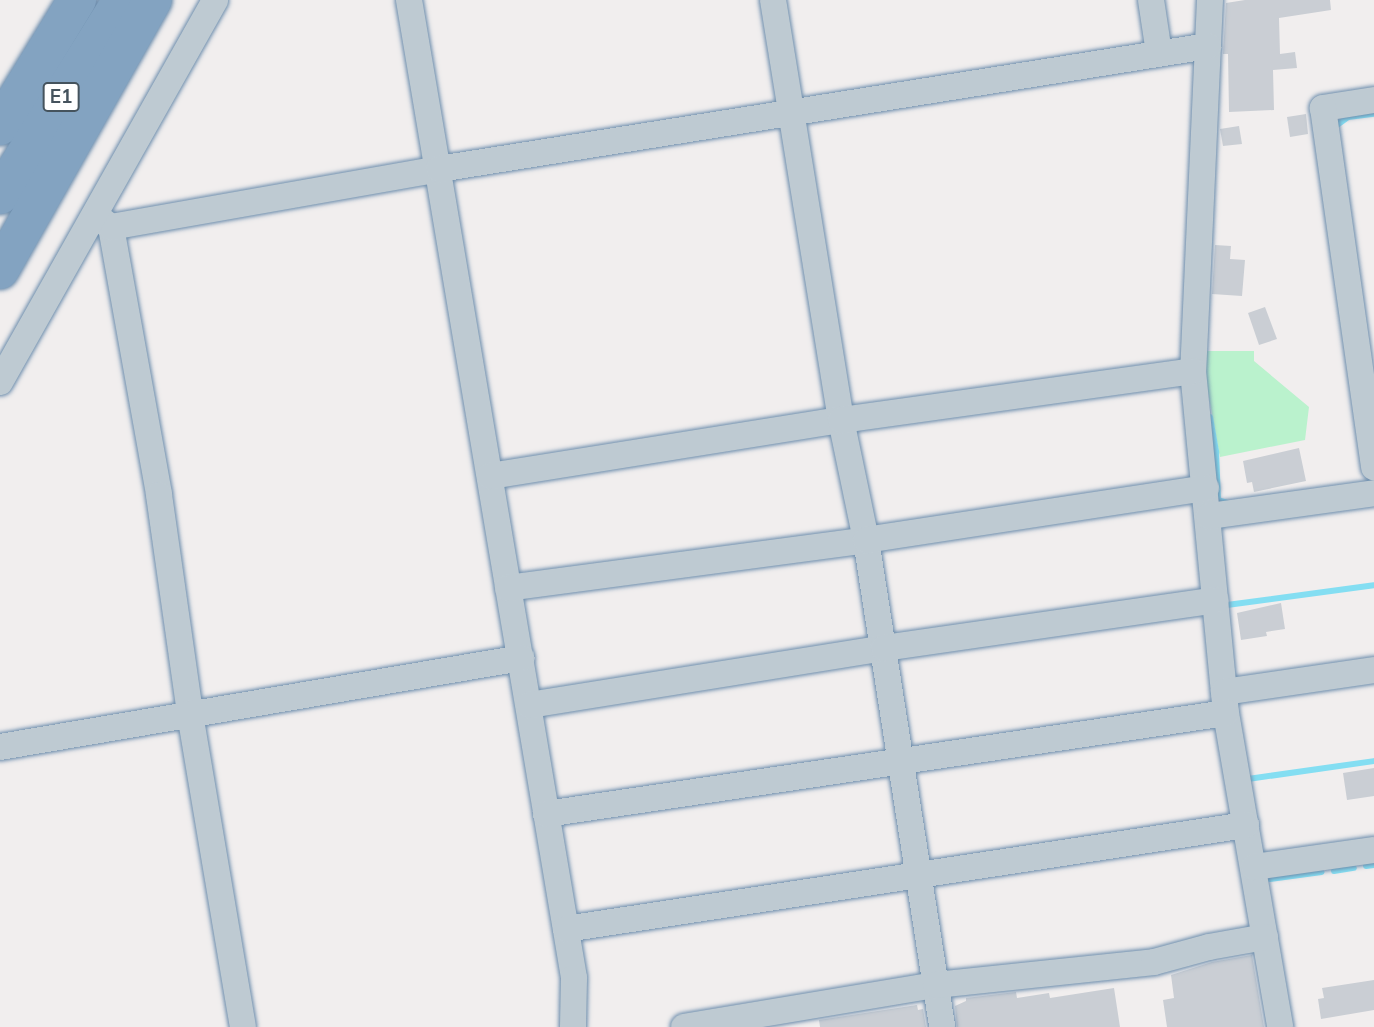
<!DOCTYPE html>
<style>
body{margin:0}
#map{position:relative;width:1374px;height:1027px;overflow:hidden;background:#f1eeee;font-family:Mulish,sans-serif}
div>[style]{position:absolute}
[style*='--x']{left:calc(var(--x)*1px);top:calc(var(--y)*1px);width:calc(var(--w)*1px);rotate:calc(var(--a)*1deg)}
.green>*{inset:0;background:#baf2cd}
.stream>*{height:6px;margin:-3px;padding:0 3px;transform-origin:3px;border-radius:3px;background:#84def2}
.building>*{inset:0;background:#caced4}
.roads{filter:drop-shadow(0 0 2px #6e8ead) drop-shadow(0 0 2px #6e8ead)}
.minor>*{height:26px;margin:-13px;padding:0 13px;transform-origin:13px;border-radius:13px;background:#becad2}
.highway>*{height:38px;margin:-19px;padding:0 19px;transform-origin:19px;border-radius:19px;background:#83a3c1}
span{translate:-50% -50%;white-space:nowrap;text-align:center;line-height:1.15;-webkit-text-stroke:7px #fff;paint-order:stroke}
.shield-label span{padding:2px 5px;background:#fff;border:2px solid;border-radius:5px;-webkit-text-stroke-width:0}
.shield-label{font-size:19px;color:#45535d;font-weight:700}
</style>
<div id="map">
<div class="green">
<div style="clip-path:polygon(1205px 351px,1254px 351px,1254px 361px,1309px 407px,1305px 440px,1220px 457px,1205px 376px)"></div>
</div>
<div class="stream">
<div style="--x:1337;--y:125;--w:14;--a:-36"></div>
<div style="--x:1348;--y:117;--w:26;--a:-7"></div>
<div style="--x:1210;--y:417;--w:36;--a:80"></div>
<div style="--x:1216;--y:452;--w:48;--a:87.6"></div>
<div style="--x:1218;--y:500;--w:10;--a:17"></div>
<div style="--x:1227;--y:605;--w:148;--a:-7.7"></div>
<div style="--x:1248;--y:779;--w:127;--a:-8.1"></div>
<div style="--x:1366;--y:866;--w:8;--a:-7"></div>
<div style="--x:1334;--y:871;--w:20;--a:-9"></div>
<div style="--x:1270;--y:879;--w:52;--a:-7.7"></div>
</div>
<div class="building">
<div style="clip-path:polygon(1245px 0,1330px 0,1331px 10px,1279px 18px,1280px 54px,1295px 52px,1297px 68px,1273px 70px,1274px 110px,1229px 112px,1228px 54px,1223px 54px,1226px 3px)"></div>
<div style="clip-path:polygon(1306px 114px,1308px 134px,1290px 137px,1287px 117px)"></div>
<div style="clip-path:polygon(1239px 126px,1242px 144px,1223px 146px,1220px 129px)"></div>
<div style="clip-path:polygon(1215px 245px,1231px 246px,1230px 259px,1245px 260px,1242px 296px,1212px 294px)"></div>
<div style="clip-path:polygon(1265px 307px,1277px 339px,1259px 345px,1248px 313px)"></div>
<div style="clip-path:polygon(1299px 448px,1306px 481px,1254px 492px,1252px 482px,1247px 483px,1243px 461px)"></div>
<div style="clip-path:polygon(1281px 603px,1285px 629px,1266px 632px,1267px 636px,1241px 640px,1237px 613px)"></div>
<div style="clip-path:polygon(1374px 768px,1374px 796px,1347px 800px,1343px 773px)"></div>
<div style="clip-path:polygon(1252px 955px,1264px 1027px,1167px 1027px,1163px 1000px,1174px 998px,1171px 975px,1212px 962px)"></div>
<div style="clip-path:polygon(1374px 980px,1374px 1010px,1321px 1019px,1318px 999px,1324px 998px,1322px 988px)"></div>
<div style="clip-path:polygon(1114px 988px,1120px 1027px,957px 1027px,955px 1006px,966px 1001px,966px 998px,1016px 992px,1017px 998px,1049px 993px,1050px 998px)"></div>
<div style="clip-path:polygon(917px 1005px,918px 1010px,923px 1009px,926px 1027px,820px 1027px,819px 1020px)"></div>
</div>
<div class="roads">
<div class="minor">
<div style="--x:409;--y:0;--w:992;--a:80.42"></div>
<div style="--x:574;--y:978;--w:49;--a:91.2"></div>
<div style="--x:773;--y:0;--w:425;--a:80.8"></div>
<div style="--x:841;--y:420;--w:123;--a:78.2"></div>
<div style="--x:866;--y:540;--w:493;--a:81.1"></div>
<div style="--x:1151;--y:0;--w:54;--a:81.4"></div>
<div style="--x:1210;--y:0;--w:371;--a:92.6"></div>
<div style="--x:1193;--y:371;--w:344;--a:84.5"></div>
<div style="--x:1226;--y:713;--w:319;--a:80.2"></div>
<div style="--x:1374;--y:100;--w:52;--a:171.1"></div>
<div style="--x:1323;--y:108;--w:363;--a:81.9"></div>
<div style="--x:95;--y:215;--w:20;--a:37"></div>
<div style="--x:111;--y:227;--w:272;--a:79.8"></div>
<div style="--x:159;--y:495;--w:221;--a:81.9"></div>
<div style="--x:190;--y:714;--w:317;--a:80.4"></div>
<div style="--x:111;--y:227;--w:333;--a:-10"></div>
<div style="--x:439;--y:169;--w:779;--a:-9.09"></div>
<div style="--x:0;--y:382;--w:438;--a:-60.6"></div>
<div style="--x:490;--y:476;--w:355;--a:-9.1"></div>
<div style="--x:841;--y:420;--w:355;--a:-7.9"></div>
<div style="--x:1209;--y:516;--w:167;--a:-7.9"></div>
<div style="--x:508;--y:588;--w:361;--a:-7.6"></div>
<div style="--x:866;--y:540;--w:344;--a:-8.7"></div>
<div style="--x:1224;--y:692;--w:152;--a:-8.3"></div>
<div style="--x:529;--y:705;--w:360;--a:-9.1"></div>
<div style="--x:884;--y:648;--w:335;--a:-8.2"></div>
<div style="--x:0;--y:747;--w:529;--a:-9.69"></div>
<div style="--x:546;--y:814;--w:687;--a:-8.45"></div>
<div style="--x:1254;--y:867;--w:121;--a:-8.1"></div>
<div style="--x:566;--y:929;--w:688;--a:-8.7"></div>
<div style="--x:684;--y:1027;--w:255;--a:-9.5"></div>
<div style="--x:936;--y:985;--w:219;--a:-6"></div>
<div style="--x:1154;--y:962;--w:57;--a:-15.3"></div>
<div style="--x:1209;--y:947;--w:57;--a:-10.1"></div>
</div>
<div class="highway">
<div style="--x:0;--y:126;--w:148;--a:-58.6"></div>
<div style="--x:0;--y:195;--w:230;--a:-58"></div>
<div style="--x:0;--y:270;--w:310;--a:-60.5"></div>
</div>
</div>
<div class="shield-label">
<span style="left:61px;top:97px">E1</span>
</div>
</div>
